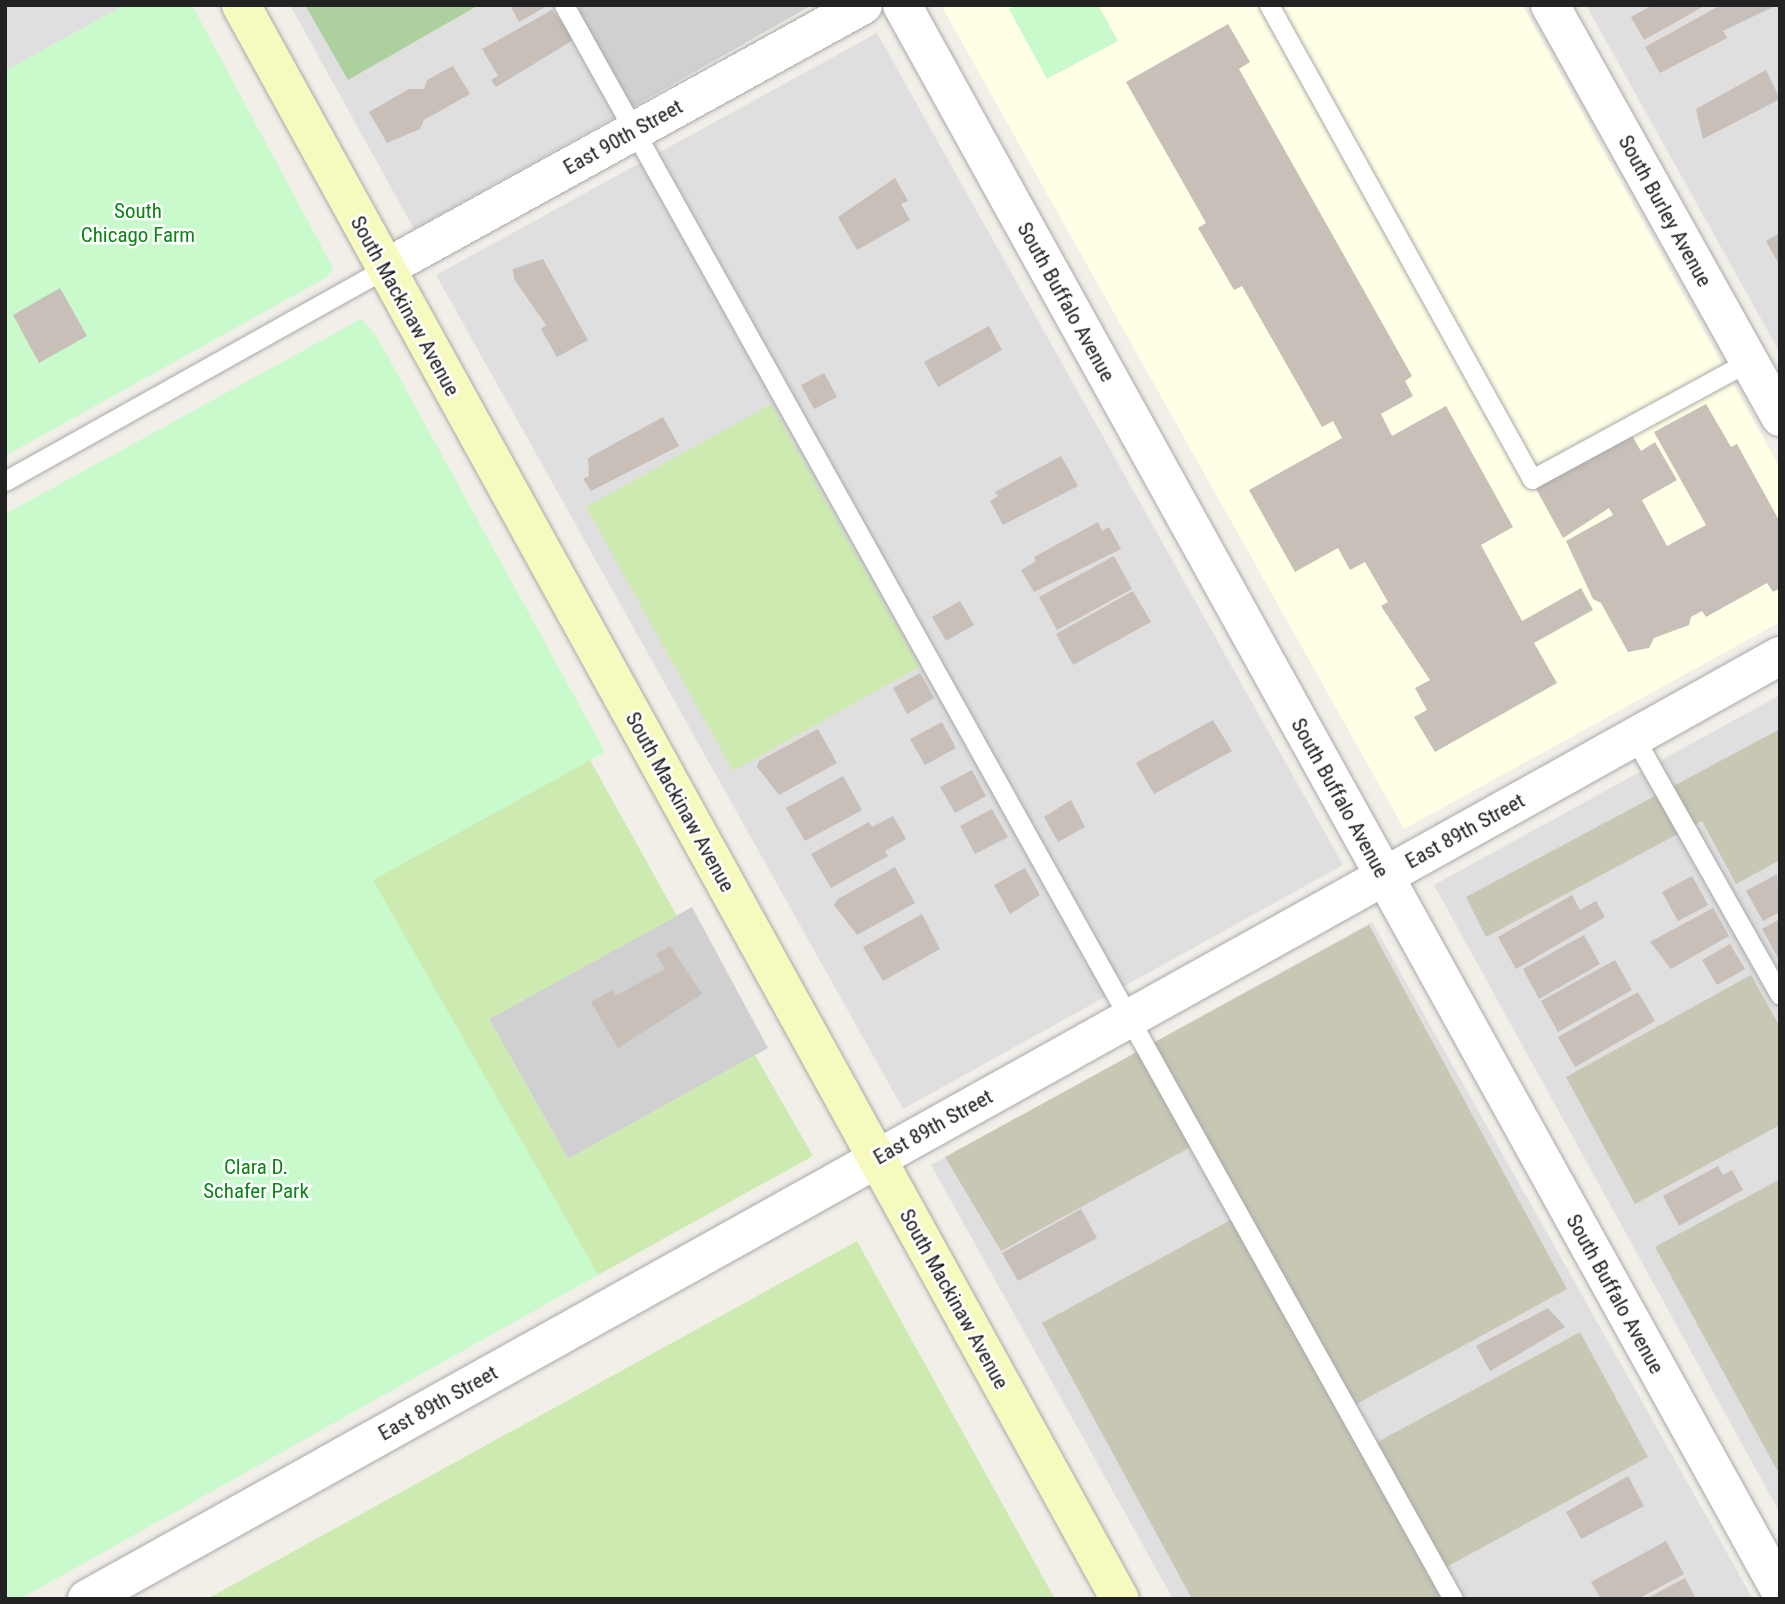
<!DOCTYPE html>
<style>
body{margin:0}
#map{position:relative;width:1785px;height:1604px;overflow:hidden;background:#f2efe9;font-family:"Roboto Condensed",sans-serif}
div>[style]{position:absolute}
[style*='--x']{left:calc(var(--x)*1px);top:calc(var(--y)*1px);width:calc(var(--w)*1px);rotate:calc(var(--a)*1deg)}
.residential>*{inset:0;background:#e0dfdf}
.education>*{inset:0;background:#ffffe5}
.religious>*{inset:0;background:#d0d0d0}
.construction>*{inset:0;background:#c7c7b4}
.grass>*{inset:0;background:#cdebb0}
.forest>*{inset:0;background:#add19e}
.park>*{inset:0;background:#c8facc}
.building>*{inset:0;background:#c7bfb8}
.roads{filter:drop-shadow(0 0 2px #a9a9a9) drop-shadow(0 0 2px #a9a9a9)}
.service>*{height:19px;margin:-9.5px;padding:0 9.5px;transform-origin:9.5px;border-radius:9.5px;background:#fff}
.minor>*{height:38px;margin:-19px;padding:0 19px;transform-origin:19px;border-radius:19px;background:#fff}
.tertiary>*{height:38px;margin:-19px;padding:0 19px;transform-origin:19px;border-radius:19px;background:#fff}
.secondary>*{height:38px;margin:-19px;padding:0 19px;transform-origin:19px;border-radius:19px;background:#f7fabf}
span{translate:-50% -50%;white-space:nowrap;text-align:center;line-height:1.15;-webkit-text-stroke:5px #fff;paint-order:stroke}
.street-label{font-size:21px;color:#222}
.park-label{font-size:21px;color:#0c8416}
.frame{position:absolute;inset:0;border:7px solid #222;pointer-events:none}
</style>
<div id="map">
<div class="residential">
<div style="clip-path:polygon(5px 5px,125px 5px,5px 71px)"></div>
<div style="clip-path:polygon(290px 5px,564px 5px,624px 112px,414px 229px)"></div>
<div style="clip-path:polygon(1586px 5px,1780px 5px,1780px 353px)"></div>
<div style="clip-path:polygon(877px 33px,1343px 865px,903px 1109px,436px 275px)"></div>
<div style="clip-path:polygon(1780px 695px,1780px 1513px,1434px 885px)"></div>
<div style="clip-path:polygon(1372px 922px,1753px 1599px,1173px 1599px,931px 1165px)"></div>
</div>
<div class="education">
<div style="clip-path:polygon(941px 5px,1522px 5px,1780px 468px,1780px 622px,1404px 829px)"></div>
</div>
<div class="religious">
<div style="clip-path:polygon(564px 5px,812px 5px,624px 112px)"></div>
<div style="clip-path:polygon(692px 907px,768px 1048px,568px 1159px,489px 1019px)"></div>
</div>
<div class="construction">
<div style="clip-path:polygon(1780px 729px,1780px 860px,1736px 884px,1702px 821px,1486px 937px,1466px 897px)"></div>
<div style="clip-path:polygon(1369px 925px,1567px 1289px,1340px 1413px,1361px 1451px,1580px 1332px,1648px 1457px,1430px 1576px,1442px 1599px,1192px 1599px,1042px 1323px,1247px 1211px,1207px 1138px,1001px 1251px,945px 1157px)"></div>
<div style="clip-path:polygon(1751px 975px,1780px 1027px,1780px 1125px,1635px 1204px,1566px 1077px)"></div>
<div style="clip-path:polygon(1780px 1179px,1780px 1469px,1777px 1470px,1655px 1247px)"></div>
</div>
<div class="grass">
<div style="clip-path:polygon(771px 404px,919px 667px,733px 771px,586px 507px)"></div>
<div style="clip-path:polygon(590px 760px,677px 916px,489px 1019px,568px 1159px,755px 1055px,813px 1156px,598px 1275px,372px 880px)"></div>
<div style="clip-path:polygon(857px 1241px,1055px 1599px,207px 1599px)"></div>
</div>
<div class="forest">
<div style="clip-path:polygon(305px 5px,479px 5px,348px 80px)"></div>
</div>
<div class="park">
<div style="clip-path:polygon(125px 5px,192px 5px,333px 268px,327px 277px,5px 456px,5px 71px)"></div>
<div style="clip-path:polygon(1017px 5px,1098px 5px,1118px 41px,1047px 79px,1009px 9px)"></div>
<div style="clip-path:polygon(361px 319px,376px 335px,605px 752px,373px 880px,598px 1275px,20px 1599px,5px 1599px,5px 514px)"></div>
</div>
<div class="building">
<div style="clip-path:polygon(510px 5px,549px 5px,519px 22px)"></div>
<div style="clip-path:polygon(1653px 5px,1706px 5px,1644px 40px,1631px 17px)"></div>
<div style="clip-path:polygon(1721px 5px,1777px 5px,1723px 31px,1727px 38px,1660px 73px,1645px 47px)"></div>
<div style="clip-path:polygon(552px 10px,575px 39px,496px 87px,491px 80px,498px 76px,482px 49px)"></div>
<div style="clip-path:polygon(1228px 24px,1250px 62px,1239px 69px,1412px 376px,1405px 381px,1413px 396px,1381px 414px,1392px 436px,1446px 406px,1513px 527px,1481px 545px,1522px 621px,1581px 588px,1593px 610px,1534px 643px,1557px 683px,1435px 752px,1414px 717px,1427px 710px,1415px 688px,1430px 680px,1381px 606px,1388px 602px,1365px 562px,1350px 570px,1338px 548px,1295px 572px,1249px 490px,1342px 438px,1333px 421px,1322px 427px,1242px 286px,1234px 290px,1198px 228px,1206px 223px,1126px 82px)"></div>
<div style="clip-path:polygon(453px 66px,470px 94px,424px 120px,420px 129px,387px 143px,369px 112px,409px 89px,424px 89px,427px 80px)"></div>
<div style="clip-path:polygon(1766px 70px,1780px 99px,1703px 139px,1696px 109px)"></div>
<div style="clip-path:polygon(895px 178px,908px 201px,901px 204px,910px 220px,857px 250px,838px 217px)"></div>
<div style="clip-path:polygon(1780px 233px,1780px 266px,1766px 241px)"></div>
<div style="clip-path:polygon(543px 259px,588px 340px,557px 357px,541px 329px,546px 325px,514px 279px,513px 269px)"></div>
<div style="clip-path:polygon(60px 288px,87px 336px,39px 363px,13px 315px)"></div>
<div style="clip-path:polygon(989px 326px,1002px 350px,938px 387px,924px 362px)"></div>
<div style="clip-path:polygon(824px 373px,837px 397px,814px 409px,801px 385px)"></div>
<div style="clip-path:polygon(1706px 404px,1731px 447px,1737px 444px,1780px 522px,1780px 588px,1773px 592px,1767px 583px,1706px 617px,1702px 611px,1691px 617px,1689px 625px,1654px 638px,1649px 648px,1628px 652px,1601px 603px,1593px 599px,1566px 541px,1613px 515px,1609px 508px,1563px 538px,1535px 487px,1631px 434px,1641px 451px,1655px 442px,1677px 480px,1642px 500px,1667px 546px,1706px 525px,1654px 432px)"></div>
<div style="clip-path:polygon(663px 417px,679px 446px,591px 491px,583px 479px,589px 476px,588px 458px)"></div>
<div style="clip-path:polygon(1061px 456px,1078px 486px,1003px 525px,990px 501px,998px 496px,995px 492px)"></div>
<div style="clip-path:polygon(1098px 522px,1102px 531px,1109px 527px,1121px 549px,1034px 592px,1021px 570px,1036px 561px,1034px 557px)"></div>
<div style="clip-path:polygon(1114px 556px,1132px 589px,1057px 630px,1039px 597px)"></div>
<div style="clip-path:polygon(1133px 591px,1151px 622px,1073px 665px,1056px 634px)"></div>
<div style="clip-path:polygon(960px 601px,974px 625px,946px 641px,932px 617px)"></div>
<div style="clip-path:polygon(920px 673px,934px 698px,907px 714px,893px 688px)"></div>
<div style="clip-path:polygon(1213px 720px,1232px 751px,1154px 794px,1136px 763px)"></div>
<div style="clip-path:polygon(942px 722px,956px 748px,925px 765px,910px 739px)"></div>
<div style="clip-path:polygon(818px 729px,837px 763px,779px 795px,757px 767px,759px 761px)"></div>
<div style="clip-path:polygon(972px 770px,986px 796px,955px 813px,940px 787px)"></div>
<div style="clip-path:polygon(843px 776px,862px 810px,805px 841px,786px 808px)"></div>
<div style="clip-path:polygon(1071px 800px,1085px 827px,1058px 842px,1044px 817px)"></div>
<div style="clip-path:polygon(992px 809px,1008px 837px,975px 854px,960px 826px)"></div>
<div style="clip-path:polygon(893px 816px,906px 839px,885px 851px,888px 856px,831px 888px,811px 854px,869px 822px,872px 827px)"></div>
<div style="clip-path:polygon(895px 867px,915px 903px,857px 935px,834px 905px,838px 899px)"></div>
<div style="clip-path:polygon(1025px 868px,1040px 895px,1010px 914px,994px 885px)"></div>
<div style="clip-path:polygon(1777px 874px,1780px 912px,1763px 921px,1746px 891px)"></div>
<div style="clip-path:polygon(1692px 876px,1708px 905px,1678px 921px,1662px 892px)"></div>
<div style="clip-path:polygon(1572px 895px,1580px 910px,1596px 901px,1605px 917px,1516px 969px,1498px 937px)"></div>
<div style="clip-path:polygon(1713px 908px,1729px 936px,1671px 969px,1650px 942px)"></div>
<div style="clip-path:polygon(922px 914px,940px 949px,883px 981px,863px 947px)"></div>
<div style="clip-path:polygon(1780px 919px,1780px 955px,1777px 956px,1762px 929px)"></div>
<div style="clip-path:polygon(1584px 935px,1600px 964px,1539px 999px,1523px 969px)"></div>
<div style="clip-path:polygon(1730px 944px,1745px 969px,1717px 985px,1702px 960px)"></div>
<div style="clip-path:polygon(670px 946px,702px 994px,618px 1048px,591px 1002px,612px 990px,615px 996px,665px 969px,656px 954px)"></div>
<div style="clip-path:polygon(1615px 960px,1632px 990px,1558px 1032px,1541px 1001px)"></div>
<div style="clip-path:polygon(1638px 992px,1655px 1021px,1575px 1067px,1558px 1037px)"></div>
<div style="clip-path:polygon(1718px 1166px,1723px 1175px,1732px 1170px,1743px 1190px,1679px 1226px,1663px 1196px)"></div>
<div style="clip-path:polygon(1081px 1209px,1097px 1238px,1018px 1281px,1002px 1253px)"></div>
<div style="clip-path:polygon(1548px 1308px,1565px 1327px,1490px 1371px,1476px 1346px)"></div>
<div style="clip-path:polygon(1628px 1476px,1644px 1506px,1581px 1539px,1566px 1512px)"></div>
<div style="clip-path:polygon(1666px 1541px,1684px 1574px,1638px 1599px,1601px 1599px,1591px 1582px)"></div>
<div style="clip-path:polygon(1685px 1578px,1696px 1599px,1646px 1599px)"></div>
</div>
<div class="roads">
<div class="service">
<div style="--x:564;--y:5;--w:1825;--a:60.85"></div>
<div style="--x:1269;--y:5;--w:542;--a:60.98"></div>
<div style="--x:1532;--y:479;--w:247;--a:-28.5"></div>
<div style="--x:5;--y:481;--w:434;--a:-29.2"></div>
<div style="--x:1634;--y:737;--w:296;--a:60.5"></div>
</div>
<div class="minor">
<div style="--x:1550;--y:5;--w:472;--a:60.8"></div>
<div style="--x:384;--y:269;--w:547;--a:-28.86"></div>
<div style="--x:87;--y:1599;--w:1938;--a:-29.12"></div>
</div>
<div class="tertiary">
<div style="--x:902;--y:5;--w:1812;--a:61.02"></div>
</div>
<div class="secondary">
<div style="--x:241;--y:5;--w:1820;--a:61.13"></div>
</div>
</div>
<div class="street-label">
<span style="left:623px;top:137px;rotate:-29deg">East 90th Street</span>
<span style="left:1665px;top:211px;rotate:61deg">South Burley Avenue</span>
<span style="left:1066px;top:302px;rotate:61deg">South Buffalo Avenue</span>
<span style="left:405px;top:306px;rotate:61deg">South Mackinaw Avenue</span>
<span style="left:1340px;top:798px;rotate:61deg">South Buffalo Avenue</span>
<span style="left:680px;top:802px;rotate:61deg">South Mackinaw Avenue</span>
<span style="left:1465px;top:831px;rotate:-29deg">East 89th Street</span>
<span style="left:933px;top:1127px;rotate:-29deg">East 89th Street</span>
<span style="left:1615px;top:1294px;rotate:61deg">South Buffalo Avenue</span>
<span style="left:954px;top:1299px;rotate:61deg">South Mackinaw Avenue</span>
<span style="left:438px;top:1403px;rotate:-29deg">East 89th Street</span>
</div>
<div class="park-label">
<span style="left:138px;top:223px">South<br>Chicago Farm</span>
<span style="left:256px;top:1179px">Clara D.<br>Schafer Park</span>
</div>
<div class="frame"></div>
</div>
